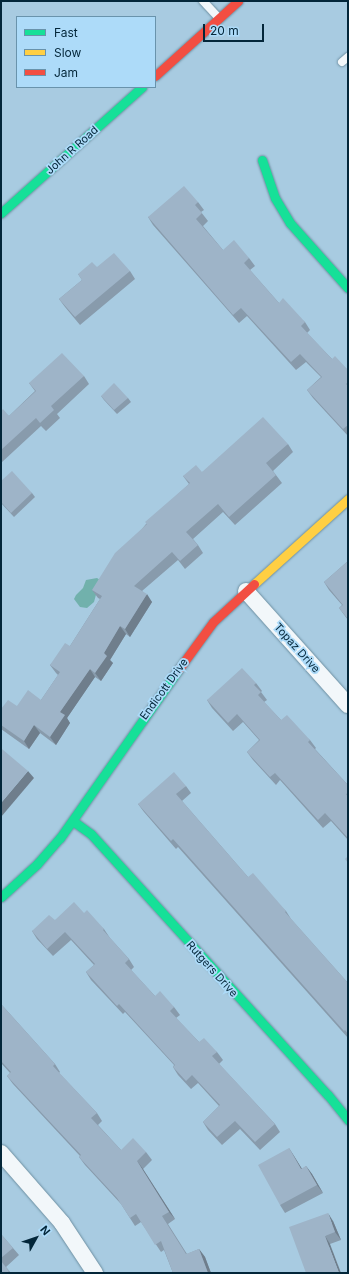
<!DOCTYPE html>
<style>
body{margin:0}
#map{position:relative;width:349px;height:1274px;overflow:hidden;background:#a8cbe1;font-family:Inter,sans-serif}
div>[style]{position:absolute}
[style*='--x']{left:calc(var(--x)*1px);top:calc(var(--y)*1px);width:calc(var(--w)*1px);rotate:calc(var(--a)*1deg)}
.water>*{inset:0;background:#71b1ac}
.roads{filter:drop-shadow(0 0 1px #6e90a2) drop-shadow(0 0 1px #6e90a2)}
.lane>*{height:8px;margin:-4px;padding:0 4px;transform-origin:4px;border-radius:4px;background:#f2f7fa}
.street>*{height:16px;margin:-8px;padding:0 8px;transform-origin:8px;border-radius:8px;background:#f2f7fa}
.fast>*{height:9px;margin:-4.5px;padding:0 4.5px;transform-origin:4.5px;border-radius:4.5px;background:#16e098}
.slow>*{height:9px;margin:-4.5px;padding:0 4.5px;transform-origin:4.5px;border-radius:4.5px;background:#ffcf43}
.jam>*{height:9px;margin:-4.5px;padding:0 4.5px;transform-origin:4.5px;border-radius:4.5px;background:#f24e42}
.wall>*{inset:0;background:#889bac}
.shaded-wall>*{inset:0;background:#6f7e8c}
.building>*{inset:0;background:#9eb4c8}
span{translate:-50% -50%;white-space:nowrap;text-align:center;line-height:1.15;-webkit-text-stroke:3.5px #addbf9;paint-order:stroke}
.street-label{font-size:11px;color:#032639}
.frame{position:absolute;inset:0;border:2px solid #032639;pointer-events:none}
.legend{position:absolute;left:16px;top:16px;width:140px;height:72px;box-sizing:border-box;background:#addbf9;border:1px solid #6993ac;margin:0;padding:5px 7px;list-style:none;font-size:12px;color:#032639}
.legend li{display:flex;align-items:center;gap:8px;height:20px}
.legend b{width:20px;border:1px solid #6993ac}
.north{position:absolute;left:16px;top:1218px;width:40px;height:40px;-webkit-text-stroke:3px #addbf9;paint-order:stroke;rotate:50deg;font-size:11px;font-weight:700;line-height:16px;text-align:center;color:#032639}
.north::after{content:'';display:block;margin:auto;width:14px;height:18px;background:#032639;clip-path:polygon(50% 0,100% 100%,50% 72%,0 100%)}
.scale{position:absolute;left:203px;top:24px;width:61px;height:18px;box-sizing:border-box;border:2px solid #032639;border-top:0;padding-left:5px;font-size:12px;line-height:14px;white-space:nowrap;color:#032639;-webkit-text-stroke:3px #addbf9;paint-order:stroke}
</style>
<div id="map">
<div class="water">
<div style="clip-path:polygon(97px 578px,100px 580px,94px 602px,87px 608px,80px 607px,74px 599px,76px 595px,83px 588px,86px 580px)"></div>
</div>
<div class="roads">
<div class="lane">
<div style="--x:203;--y:1;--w:23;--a:47"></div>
<div style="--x:342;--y:62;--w:8;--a:-40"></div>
</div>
<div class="street">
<div style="--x:246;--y:591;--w:153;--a:48.2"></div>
<div style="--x:1;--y:1153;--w:93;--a:48.9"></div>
<div style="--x:62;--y:1223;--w:60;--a:56.6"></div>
</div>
<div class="fast">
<div style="--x:262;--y:160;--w:40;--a:71.1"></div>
<div style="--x:275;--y:198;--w:29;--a:59"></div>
<div style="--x:290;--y:223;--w:87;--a:48.3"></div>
<div style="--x:1;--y:213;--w:189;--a:-41.8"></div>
<div style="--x:73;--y:821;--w:22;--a:36"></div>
<div style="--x:91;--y:834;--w:353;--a:47.8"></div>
<div style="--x:328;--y:1095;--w:32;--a:51"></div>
<div style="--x:1;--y:897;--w:49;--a:-42.5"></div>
<div style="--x:37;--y:864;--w:35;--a:-49"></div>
<div style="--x:60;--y:838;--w:205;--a:-54.9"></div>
</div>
<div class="slow">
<div style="--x:254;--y:584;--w:127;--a:-42.1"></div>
</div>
<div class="jam">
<div style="--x:155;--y:76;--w:112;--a:-42.1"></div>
<div style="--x:178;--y:670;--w:59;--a:-53.9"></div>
<div style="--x:213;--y:622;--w:56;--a:-42.8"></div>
</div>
</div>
<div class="wall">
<div style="clip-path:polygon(198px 202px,204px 210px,201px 212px,208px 221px,203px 226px,223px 250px,249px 258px,255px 266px,250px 270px,279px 303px,305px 322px,310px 330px,307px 333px,332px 359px,348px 370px,348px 436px,313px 398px,307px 390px,321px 377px,306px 362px,296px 370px,247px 316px,239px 323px,153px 225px,148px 217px)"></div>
<div style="clip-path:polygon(130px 271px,135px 279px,80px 325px,65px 307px,59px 299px,82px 280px,78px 274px)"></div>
<div style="clip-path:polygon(84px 376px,89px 384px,57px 414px,60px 418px,46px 431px,41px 426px,1px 463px,1px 411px,9px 416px,35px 391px,29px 383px)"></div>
<div style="clip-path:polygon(101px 396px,128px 398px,131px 402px,117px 414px,104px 400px)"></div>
<div style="clip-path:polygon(288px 444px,293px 452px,273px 471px,282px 483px,235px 525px,223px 512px,193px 539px,198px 545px,203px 553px,185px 569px,178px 560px,142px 591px,152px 602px,130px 637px,126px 634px,110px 660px,113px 663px,101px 681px,95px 677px,67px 718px,70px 723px,56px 745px,40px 733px,29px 749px,1px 729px,1px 709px,17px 706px,41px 700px,58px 675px,56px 673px,50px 665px,70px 646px,100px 599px,98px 598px,92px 590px,146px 524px,189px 484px,183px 476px,202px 472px)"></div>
<div style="clip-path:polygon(1px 481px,32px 493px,35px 497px,14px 517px,1px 503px)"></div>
<div style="clip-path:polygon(348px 561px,348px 620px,339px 608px,342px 605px,329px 590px,324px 582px)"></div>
<div style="clip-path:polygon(256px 683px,262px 691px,261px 692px,267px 700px,264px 702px,281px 720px,310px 740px,316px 748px,315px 749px,348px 785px,348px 840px,331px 821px,323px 828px,280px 780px,276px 785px,253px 760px,247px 752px,259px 740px,243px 722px,233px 731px,212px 708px,207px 700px)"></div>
<div style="clip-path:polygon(186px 786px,191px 793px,182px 801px,248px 877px,286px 911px,291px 919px,348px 983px,348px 1038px,178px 847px,176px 849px,144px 812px,138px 804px)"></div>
<div style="clip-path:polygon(84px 913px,104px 929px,110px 938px,129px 959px,134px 967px,131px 970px,155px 996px,174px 1007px,180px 1015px,176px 1018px,199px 1042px,217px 1052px,223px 1060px,219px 1064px,275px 1124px,280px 1132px,260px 1150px,240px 1129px,222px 1145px,208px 1130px,203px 1122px,219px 1106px,198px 1083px,191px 1089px,178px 1075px,173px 1067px,174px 1065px,125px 1012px,123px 1014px,91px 980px,86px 972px,94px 965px,71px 940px,53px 956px,37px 939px,32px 931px,55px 920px)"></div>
<div style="clip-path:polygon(1px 1004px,55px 1064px,60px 1072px,59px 1073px,97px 1113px,102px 1121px,98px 1125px,121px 1150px,146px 1152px,152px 1160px,143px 1169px,175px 1219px,168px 1224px,187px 1254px,199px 1249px,205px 1257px,211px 1273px,173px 1273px,164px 1250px,161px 1252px,141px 1222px,135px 1226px,121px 1204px,85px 1165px,79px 1157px,80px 1156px,13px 1084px,7px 1076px,10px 1073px,1px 1063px)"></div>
<div style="clip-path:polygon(289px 1148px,294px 1156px,302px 1169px,306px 1166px,312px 1174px,323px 1193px,285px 1213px,280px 1205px)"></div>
<div style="clip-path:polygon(333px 1221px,341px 1240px,330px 1244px,306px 1273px)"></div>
<div style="clip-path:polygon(1px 1234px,19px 1255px,6px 1267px,11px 1273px,1px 1273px)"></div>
</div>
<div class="shaded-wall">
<div style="clip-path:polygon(147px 594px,152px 602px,130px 637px,125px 629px)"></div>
<div style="clip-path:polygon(120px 626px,126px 634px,110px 660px,113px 663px,101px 681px,95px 673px,104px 653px)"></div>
<div style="clip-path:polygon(90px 669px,95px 677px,67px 718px,70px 723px,56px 745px,50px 737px,60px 712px)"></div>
<div style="clip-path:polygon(34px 725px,40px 733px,29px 749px,24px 741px)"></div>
<div style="clip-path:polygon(28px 771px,34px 778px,1px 817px,1px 803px)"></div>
<div style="clip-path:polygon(289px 1148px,294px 1156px,307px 1177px,301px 1169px)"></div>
<div style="clip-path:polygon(137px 1161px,143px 1169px,175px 1219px,169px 1212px)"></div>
<div style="clip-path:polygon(306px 1166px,312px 1174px,323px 1193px,317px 1185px)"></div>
<div style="clip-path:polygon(328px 1213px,333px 1221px,341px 1240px,335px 1232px)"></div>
<div style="clip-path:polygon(325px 1236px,330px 1244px,341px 1273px,339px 1273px)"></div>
<div style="clip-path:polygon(199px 1249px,205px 1257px,211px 1273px,208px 1273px)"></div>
</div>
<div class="building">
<div style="clip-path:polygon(184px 186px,198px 202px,195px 205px,202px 213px,196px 219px,223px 250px,234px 240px,249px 258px,244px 263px,279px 303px,283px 298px,305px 322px,301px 326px,332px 359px,335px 356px,348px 370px,348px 382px,346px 384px,348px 386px,348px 425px,343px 429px,307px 390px,322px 377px,300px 354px,291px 362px,241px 308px,233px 315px,148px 217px)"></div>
<div style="clip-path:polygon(114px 253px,130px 271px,75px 317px,59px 299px,82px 280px,78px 274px,92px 262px,97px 267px)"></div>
<div style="clip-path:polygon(62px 353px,84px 376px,51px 406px,54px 410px,40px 423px,36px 418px,1px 450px,1px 411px,3px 409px,9px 416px,36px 391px,29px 383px)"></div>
<div style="clip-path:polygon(114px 383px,128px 398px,114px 410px,101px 396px)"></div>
<div style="clip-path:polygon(263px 417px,288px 444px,266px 463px,276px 475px,229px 517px,218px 504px,186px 532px,198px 545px,180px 561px,172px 552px,134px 586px,147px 594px,125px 629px,120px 626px,104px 653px,107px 656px,95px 673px,90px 669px,60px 712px,65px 715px,50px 737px,34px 725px,24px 741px,1px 725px,1px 709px,8px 700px,17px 706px,28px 690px,41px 700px,60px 672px,50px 665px,65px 643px,70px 646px,102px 596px,92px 590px,115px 553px,147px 524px,145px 522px,190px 483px,183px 476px,196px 465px,202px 472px)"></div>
<div style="clip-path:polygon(12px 471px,32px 493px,11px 513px,1px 502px,1px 481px)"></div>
<div style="clip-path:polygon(348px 561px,348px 619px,339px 608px,343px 605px,324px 582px)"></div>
<div style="clip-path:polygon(242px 668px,256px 683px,254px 685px,261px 692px,258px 695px,281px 720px,287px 715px,310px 740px,308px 742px,348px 785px,348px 793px,346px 794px,348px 797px,348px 838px,325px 813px,318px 820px,275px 773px,270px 777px,247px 752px,260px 740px,237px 714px,228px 723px,207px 700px)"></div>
<div style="clip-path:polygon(1px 749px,2px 749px,28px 771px,1px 803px)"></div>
<div style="clip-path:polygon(174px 772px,186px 786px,176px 794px,248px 877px,253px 873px,286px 911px,285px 912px,348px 983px,348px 1034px,345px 1030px,344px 1031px,173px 839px,171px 841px,138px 804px)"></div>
<div style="clip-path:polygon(348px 856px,348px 863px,345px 859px)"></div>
<div style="clip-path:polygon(74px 902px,84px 913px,87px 910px,104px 929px,103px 930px,129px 959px,125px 963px,155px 996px,160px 991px,174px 1007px,170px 1011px,199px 1042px,204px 1038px,217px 1052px,212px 1056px,275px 1124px,255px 1142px,235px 1121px,217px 1137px,203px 1122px,220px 1105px,192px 1075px,186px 1081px,173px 1067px,175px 1065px,119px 1004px,117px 1006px,86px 972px,95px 964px,65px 932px,47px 949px,32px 931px,49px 915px,55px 920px)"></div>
<div style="clip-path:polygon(1px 1004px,55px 1064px,53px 1066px,97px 1113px,91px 1118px,121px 1150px,133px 1138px,146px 1152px,137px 1161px,169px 1212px,162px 1216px,186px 1254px,199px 1249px,208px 1273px,173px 1273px,161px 1241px,155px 1245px,136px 1214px,130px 1218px,117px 1198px,79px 1157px,81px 1155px,7px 1076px,11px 1072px,1px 1061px)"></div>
<div style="clip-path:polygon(289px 1148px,301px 1169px,306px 1166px,317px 1185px,280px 1205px,258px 1165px)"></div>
<div style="clip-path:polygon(328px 1213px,335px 1232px,325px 1236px,339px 1273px,306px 1273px,289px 1227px)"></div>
<div style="clip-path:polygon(1px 1234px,13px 1248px,1px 1258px)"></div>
<div style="clip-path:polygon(1px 1261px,9px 1271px,7px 1273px,1px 1273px)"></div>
</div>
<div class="street-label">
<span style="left:72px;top:150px;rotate:-42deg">John R Road</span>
<span style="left:297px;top:648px;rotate:48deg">Topaz Drive</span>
<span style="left:164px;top:689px;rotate:-54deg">Endicott Drive</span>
<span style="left:212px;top:969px;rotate:48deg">Rutgers Drive</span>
</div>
<div class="frame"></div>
<ul class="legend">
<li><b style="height:5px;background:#16e098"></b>Fast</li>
<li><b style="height:5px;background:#ffcf43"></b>Slow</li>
<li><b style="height:5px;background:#f24e42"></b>Jam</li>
</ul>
<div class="north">N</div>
<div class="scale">20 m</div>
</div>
